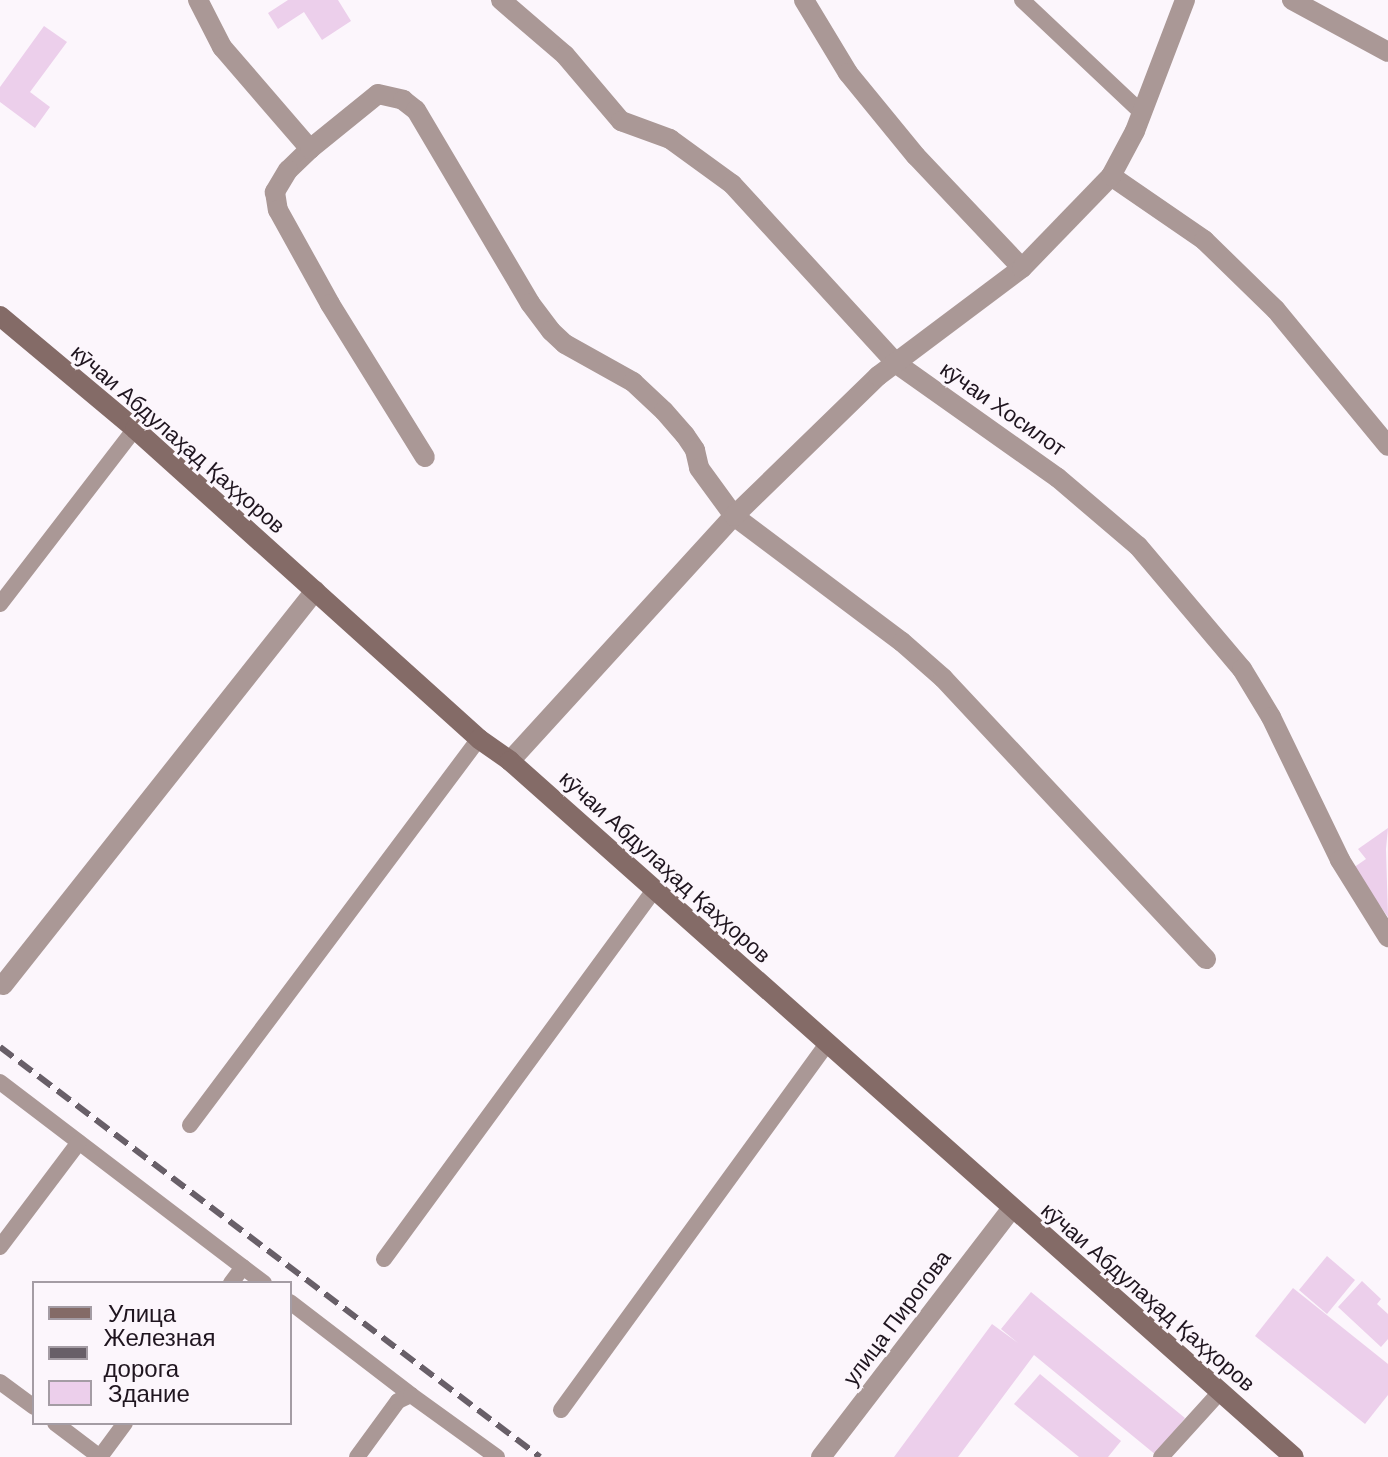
<!DOCTYPE html>
<meta charset="utf-8">
<style>
body{margin:0}
#map{position:relative;width:1388px;height:1457px;overflow:hidden;background:#fcf6fc;font-family:"DM Sans",sans-serif}
div>[style]{position:absolute}
[style*='--x']{left:calc(var(--x)*1px);top:calc(var(--y)*1px);width:calc(var(--w)*1px);rotate:calc(var(--a)*1deg)}
.building>*{inset:0;background:#eccfeb}
.service>*{height:16px;margin:-8px;padding:0 8px;transform-origin:8px;border-radius:8px;background:#aa9896}
.minor>*{height:20px;margin:-10px;padding:0 10px;transform-origin:10px;border-radius:10px;background:#aa9896}
.secondary>*{height:20px;margin:-10px;padding:0 10px;transform-origin:10px;border-radius:10px;background:#846b67}
.rail>*{height:6px;margin-top:-3px;transform-origin:0;background:repeating-linear-gradient(90deg,#685f68 0 16px,transparent 0 24px)}
span{translate:-50% -50%;white-space:nowrap;text-align:center;line-height:1.15;-webkit-text-stroke:6px #fcf6fc;paint-order:stroke}
.street-label{font-size:22px;color:#1f151f}
.legend{position:absolute;left:32px;top:1281px;width:260px;height:144px;box-sizing:border-box;background:#fcf6fc;border:2px solid #a49ca4;margin:0;padding:10px 14px;list-style:none;font-size:24px;color:#1f151f}
.legend li{display:flex;align-items:center;gap:16px;height:40px}
.legend b{width:40px;border:2px solid #a49ca4}
</style>
<div id="map">
<div class="building">
<div style="clip-path:polygon(288px 0,338px 0,351px 21px,322px 40px,304px 12px,278px 29px,268px 13px)"></div>
<div style="clip-path:polygon(44px 26px,67px 42px,30px 92px,50px 107px,35px 128px,0 102px,0 87px)"></div>
<div style="clip-path:polygon(1388px 828px,1386px 849px,1388px 917px,1353px 868px,1366px 859px,1358px 849px)"></div>
<div style="clip-path:polygon(1327px 1256px,1355px 1280px,1327px 1314px,1299px 1290px)"></div>
<div style="clip-path:polygon(1362px 1281px,1381px 1299px,1377px 1304px,1388px 1314px,1388px 1339px,1381px 1347px,1338px 1307px)"></div>
<div style="clip-path:polygon(1293px 1288px,1388px 1364px,1388px 1395px,1365px 1424px,1255px 1336px)"></div>
<div style="clip-path:polygon(1031px 1292px,1185px 1418px,1156px 1455px,1034px 1355px,958px 1457px,894px 1457px,992px 1324px,1018px 1343px,1001px 1329px)"></div>
<div style="clip-path:polygon(1040px 1374px,1121px 1441px,1108px 1457px,1079px 1457px,1014px 1404px)"></div>
</div>
<div class="service">
<div style="--x:1022;--y:0;--w:165;--a:43.3"></div>
<div style="--x:0;--y:604;--w:221;--a:-52.4"></div>
<div style="--x:0;--y:1082;--w:332;--a:37.3"></div>
<div style="--x:190;--y:1125;--w:482;--a:-53.2"></div>
<div style="--x:0;--y:1247;--w:131;--a:-53"></div>
<div style="--x:384;--y:1259;--w:457;--a:-53.8"></div>
<div style="--x:231;--y:1283;--w:20;--a:-53"></div>
<div style="--x:290;--y:1302;--w:153;--a:37.5"></div>
<div style="--x:0;--y:1382;--w:42;--a:36.3"></div>
<div style="--x:561;--y:1410;--w:452;--a:-54"></div>
<div style="--x:55;--y:1423;--w:56;--a:37.1"></div>
<div style="--x:100;--y:1457;--w:42;--a:-53.7"></div>
<div style="--x:357;--y:1457;--w:69;--a:-53.8"></div>
<div style="--x:398;--y:1401;--w:14;--a:-25"></div>
<div style="--x:411;--y:1395;--w:106;--a:35.8"></div>
<div style="--x:1161;--y:1457;--w:88;--a:-47.8"></div>
</div>
<div class="minor">
<div style="--x:198;--y:0;--w:53;--a:62.9"></div>
<div style="--x:222;--y:47;--w:135;--a:49.2"></div>
<div style="--x:310;--y:149;--w:30;--a:136"></div>
<div style="--x:288;--y:170;--w:26;--a:121"></div>
<div style="--x:275;--y:192;--w:18;--a:81"></div>
<div style="--x:278;--y:210;--w:107;--a:61"></div>
<div style="--x:330;--y:304;--w:180;--a:58.2"></div>
<div style="--x:501;--y:0;--w:84;--a:40.7"></div>
<div style="--x:565;--y:55;--w:87;--a:49.7"></div>
<div style="--x:621;--y:121;--w:52;--a:20.2"></div>
<div style="--x:670;--y:139;--w:77;--a:36"></div>
<div style="--x:732;--y:184;--w:244;--a:47.5"></div>
<div style="--x:897;--y:364;--w:197;--a:35.3"></div>
<div style="--x:1058;--y:478;--w:105;--a:40.4"></div>
<div style="--x:1138;--y:546;--w:161;--a:49.8"></div>
<div style="--x:1242;--y:669;--w:56;--a:58.9"></div>
<div style="--x:1271;--y:717;--w:159;--a:64.2"></div>
<div style="--x:1340;--y:860;--w:91;--a:58.1"></div>
<div style="--x:804;--y:0;--w:85;--a:58.9"></div>
<div style="--x:848;--y:73;--w:107;--a:50.7"></div>
<div style="--x:916;--y:156;--w:154;--a:46.6"></div>
<div style="--x:1292;--y:0;--w:109;--a:28.4"></div>
<div style="--x:310;--y:149;--w:87;--a:-39"></div>
<div style="--x:378;--y:94;--w:26;--a:13"></div>
<div style="--x:403;--y:100;--w:16;--a:38"></div>
<div style="--x:416;--y:110;--w:224;--a:59.4"></div>
<div style="--x:530;--y:303;--w:35;--a:53"></div>
<div style="--x:551;--y:331;--w:19;--a:43"></div>
<div style="--x:565;--y:344;--w:78;--a:29.2"></div>
<div style="--x:633;--y:382;--w:42;--a:43.1"></div>
<div style="--x:664;--y:411;--w:32;--a:49"></div>
<div style="--x:685;--y:435;--w:18;--a:56"></div>
<div style="--x:695;--y:450;--w:18;--a:77"></div>
<div style="--x:699;--y:468;--w:59;--a:53.9"></div>
<div style="--x:734;--y:516;--w:210;--a:36.9"></div>
<div style="--x:902;--y:642;--w:55;--a:41.3"></div>
<div style="--x:943;--y:678;--w:385;--a:46.9"></div>
<div style="--x:1111;--y:176;--w:113;--a:34.5"></div>
<div style="--x:1204;--y:240;--w:100;--a:44.2"></div>
<div style="--x:1276;--y:310;--w:176;--a:50.5"></div>
<div style="--x:510;--y:761;--w:332;--a:-47.6"></div>
<div style="--x:734;--y:516;--w:201;--a:-44.2"></div>
<div style="--x:878;--y:376;--w:180;--a:-36.9"></div>
<div style="--x:1022;--y:268;--w:128;--a:-45.9"></div>
<div style="--x:1111;--y:176;--w:51;--a:-61.9"></div>
<div style="--x:1135;--y:131;--w:140;--a:-69.1"></div>
<div style="--x:3;--y:985;--w:503;--a:-51.63"></div>
<div style="--x:821;--y:1457;--w:312;--a:-52.5"></div>
</div>
<div class="secondary">
<div style="--x:0;--y:316;--w:176;--a:39.9"></div>
<div style="--x:135;--y:429;--w:463;--a:42"></div>
<div style="--x:479;--y:739;--w:38;--a:35"></div>
<div style="--x:510;--y:761;--w:1048;--a:41.6"></div>
</div>
<div class="rail">
<div style="--x:0;--y:1047;--w:678;--a:37.21"></div>
</div>
<div class="street-label">
<span style="left:1003px;top:409px;rotate:35deg">кӯчаи Хосилот</span>
<span style="left:178px;top:439px;rotate:41deg">кӯчаи Абдулаҳад Қаҳҳоров</span>
<span style="left:665px;top:867px;rotate:42deg">кӯчаи Абдулаҳад Қаҳҳоров</span>
<span style="left:1148px;top:1297px;rotate:41deg">кӯчаи Абдулаҳад Қаҳҳоров</span>
<span style="left:897px;top:1318px;rotate:-53deg">улица Пирогова</span>
</div>
<ul class="legend">
<li><b style="height:10px;background:#846b67"></b>Улица</li>
<li><b style="height:10px;background:#685f68"></b>Железная дорога</li>
<li><b style="height:22px;background:#eccfeb"></b>Здание</li>
</ul>
</div>
